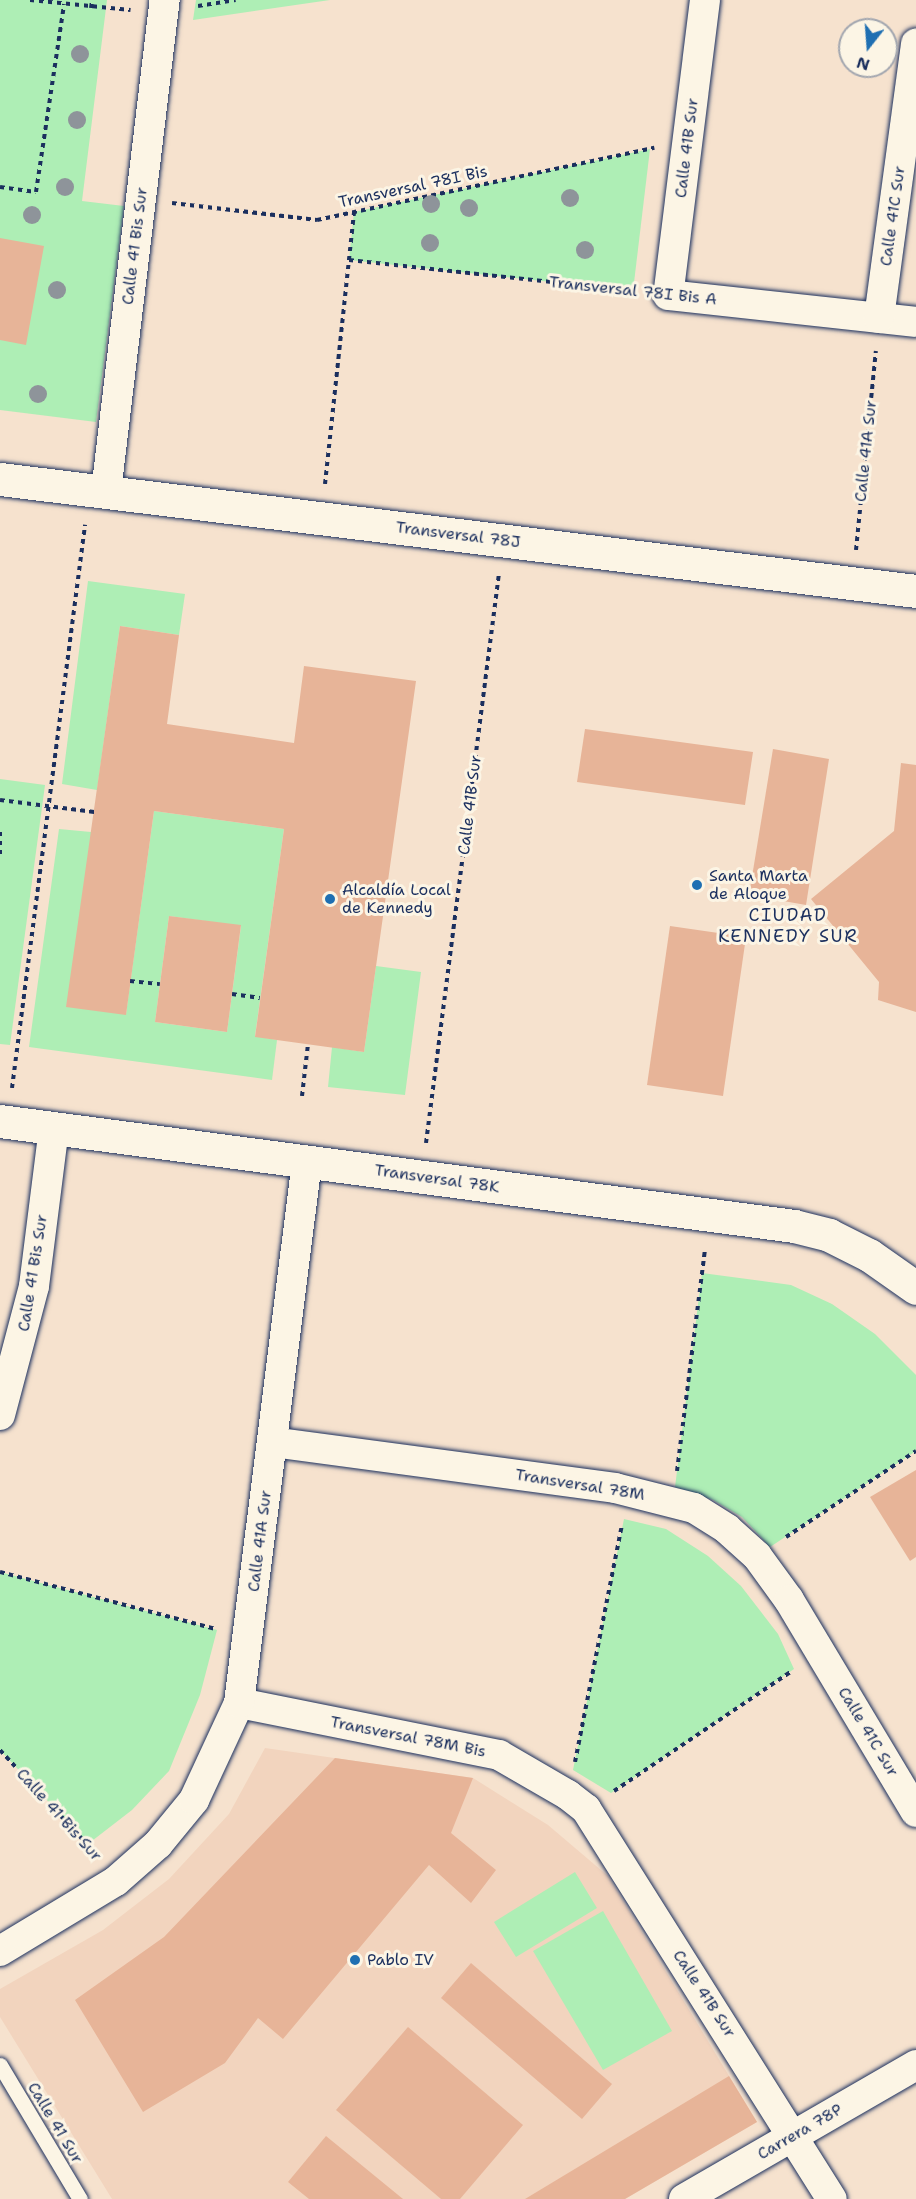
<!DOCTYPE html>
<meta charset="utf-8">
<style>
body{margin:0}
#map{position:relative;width:916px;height:2199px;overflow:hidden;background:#f6e2ce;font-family:"Shantell Sans",sans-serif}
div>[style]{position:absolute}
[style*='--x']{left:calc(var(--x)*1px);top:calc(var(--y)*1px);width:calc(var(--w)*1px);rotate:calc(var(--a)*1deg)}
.built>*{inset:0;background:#f2d4be}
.green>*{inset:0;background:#aeeeb5}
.building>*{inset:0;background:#e7b498}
.path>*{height:4px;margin-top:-2px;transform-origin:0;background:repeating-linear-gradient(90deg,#1b2f5e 0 4.5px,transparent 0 9px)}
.roads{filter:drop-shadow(0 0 2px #1b2f5e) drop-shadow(0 0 2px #1b2f5e)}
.lane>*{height:15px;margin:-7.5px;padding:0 7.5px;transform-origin:7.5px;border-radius:7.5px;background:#fcf5e5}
.street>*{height:30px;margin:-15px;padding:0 15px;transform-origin:15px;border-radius:15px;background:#fcf5e5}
.secondary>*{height:33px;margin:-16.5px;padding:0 16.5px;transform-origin:16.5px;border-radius:16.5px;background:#fcf5e5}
.trees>*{width:18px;height:18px;margin:-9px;border-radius:50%;background:#8e949a}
.dots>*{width:16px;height:16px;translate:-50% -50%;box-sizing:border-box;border:3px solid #fcf5e5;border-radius:50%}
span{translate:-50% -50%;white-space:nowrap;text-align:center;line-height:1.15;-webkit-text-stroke:6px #fcf5e5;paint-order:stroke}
.street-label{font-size:16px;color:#1b2f5e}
.poi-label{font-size:16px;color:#1b2f5e}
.left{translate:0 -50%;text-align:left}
.neighbourhood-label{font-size:18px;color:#1b2f5e;letter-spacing:1.5px}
.north{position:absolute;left:838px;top:18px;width:60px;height:60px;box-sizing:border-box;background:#fcf5e5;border:2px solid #a2a6af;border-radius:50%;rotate:197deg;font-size:16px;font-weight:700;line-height:24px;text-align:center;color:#1b2f5e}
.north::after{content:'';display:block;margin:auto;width:21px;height:27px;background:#1f6fb2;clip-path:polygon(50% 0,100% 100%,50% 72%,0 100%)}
</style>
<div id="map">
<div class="built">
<div style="clip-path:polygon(265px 1748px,473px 1778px,548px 1825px,608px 1876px,757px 2122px,625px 2199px,112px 2199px,0 2017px,0 1989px,103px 1930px,169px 1879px,229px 1814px)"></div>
</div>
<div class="green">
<div style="clip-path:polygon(0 0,107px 0,82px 201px,124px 206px,96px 422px,0 410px)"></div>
<div style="clip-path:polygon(196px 0,330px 0,193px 20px)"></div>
<div style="clip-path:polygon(650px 149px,633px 291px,349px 260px,354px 212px)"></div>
<div style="clip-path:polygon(88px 581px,185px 594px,179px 635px,120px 626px,97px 790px,62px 784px)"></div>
<div style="clip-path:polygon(0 779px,45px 785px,10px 1045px,0 1044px)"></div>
<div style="clip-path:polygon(evenodd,154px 811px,284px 829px,255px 1036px,277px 1040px,272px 1080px,29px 1047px,59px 829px,91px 832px,126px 1014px,154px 811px,169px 916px,241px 926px,227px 1032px,155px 1022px,169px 916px)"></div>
<div style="clip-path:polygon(376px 966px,421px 972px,405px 1095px,328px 1087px,332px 1047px,364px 1052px)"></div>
<div style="clip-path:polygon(702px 1273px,791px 1285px,832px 1304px,875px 1334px,916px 1375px,916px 1451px,770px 1547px,742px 1517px,713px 1500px,675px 1487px)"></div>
<div style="clip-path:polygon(624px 1519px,666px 1529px,708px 1556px,741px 1586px,778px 1634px,794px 1669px,611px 1793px,573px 1770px)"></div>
<div style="clip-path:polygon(0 1572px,217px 1630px,200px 1695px,169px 1771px,132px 1810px,88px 1844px,0 1750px)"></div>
<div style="clip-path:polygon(575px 1872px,597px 1908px,516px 1957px,494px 1922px)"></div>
<div style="clip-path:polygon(603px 1911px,672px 2031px,603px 2070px,533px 1951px)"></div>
</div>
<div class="building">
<div style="clip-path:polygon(0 238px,44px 246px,26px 345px,0 340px)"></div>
<div style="clip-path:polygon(120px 626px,179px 635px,167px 724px,294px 743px,304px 666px,416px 681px,364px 1052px,255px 1037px,284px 829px,154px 811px,126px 1015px,66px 1007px)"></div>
<div style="clip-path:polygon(585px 729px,753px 752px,745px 805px,577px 782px)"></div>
<div style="clip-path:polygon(773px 749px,829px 759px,806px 905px,749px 895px)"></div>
<div style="clip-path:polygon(901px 763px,916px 765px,916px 1012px,878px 1000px,879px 982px,811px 899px,894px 831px)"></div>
<div style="clip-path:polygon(169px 916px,241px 925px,227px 1032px,155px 1022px)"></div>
<div style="clip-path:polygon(670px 926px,746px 937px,723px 1096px,647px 1085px)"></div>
<div style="clip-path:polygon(916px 1470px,916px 1557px,910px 1561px,870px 1497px)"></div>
<div style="clip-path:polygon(335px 1758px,473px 1778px,451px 1833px,496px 1870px,471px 1903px,429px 1865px,283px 2039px,258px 2018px,225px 2063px,143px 2112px,75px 2000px,164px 1937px)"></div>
<div style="clip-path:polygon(471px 1963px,612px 2084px,582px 2119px,441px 1998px)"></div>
<div style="clip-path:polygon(408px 2027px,523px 2125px,460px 2199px,441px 2199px,336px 2110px)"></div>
<div style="clip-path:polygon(729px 2076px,757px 2122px,625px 2199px,525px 2199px)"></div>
<div style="clip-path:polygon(326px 2136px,403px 2199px,309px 2199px,288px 2182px)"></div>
</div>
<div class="path">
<div style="--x:30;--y:0;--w:101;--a:5.7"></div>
<div style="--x:198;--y:6;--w:38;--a:-9"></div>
<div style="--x:91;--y:8;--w:8;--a:-83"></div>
<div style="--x:0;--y:187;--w:36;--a:8"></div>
<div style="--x:36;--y:192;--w:190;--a:-81.5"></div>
<div style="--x:172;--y:203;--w:146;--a:6.7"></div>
<div style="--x:317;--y:220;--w:345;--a:-12.1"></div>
<div style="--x:349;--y:260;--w:288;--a:6.2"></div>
<div style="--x:325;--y:484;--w:274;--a:-83.9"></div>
<div style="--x:856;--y:550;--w:200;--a:-84.3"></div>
<div style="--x:0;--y:800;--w:95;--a:7.3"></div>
<div style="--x:0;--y:832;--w:24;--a:90"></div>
<div style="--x:130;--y:981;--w:30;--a:6"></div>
<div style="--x:232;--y:994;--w:28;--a:8"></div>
<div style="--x:12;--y:1088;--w:568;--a:-82.61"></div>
<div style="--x:302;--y:1096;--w:52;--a:-83.4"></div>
<div style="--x:426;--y:1143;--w:575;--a:-82.7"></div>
<div style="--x:677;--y:1471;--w:223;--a:-82.8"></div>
<div style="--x:786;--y:1537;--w:156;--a:-33.5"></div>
<div style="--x:0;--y:1572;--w:222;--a:14.8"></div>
<div style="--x:0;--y:1750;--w:142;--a:47.3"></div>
<div style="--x:575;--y:1762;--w:242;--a:-78.8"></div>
<div style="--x:614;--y:1791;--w:215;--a:-34"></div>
</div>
<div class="roads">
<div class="lane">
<div style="--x:0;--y:2065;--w:156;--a:59.2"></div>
</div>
<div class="street">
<div style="--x:705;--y:0;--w:297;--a:97.1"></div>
<div style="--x:668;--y:295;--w:249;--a:6.2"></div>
<div style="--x:879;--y:318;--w:277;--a:-82.3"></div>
<div style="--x:106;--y:492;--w:496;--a:-83.2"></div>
<div style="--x:0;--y:1415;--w:133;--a:-75.2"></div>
<div style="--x:34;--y:1286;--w:159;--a:-82.8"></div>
<div style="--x:272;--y:1442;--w:346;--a:7.6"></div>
<div style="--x:615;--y:1488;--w:81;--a:14.2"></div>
<div style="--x:694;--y:1508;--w:39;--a:32"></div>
<div style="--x:727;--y:1529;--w:40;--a:42"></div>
<div style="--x:757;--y:1556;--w:54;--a:54"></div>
<div style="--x:789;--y:1600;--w:247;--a:59.1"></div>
<div style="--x:239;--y:1703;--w:265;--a:11.3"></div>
<div style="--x:499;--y:1755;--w:80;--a:30.1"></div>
<div style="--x:568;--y:1795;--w:23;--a:38"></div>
<div style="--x:586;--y:1809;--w:461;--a:57.8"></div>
<div style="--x:0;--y:1951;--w:135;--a:-31.1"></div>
<div style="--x:116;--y:1881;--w:56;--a:-41.4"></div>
<div style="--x:158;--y:1844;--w:57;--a:-50.7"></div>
<div style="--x:194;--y:1800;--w:107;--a:-65.1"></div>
<div style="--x:239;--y:1703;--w:546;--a:-82.85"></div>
<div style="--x:684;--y:2199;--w:268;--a:-30"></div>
</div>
<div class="secondary">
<div style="--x:0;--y:479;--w:923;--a:6.97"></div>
<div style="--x:0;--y:1121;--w:801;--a:7.53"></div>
<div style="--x:794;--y:1226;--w:36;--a:14"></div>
<div style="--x:829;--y:1235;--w:45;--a:26.6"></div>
<div style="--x:869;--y:1255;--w:57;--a:35.1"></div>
</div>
</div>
<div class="trees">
<div style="left:80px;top:54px"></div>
<div style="left:77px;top:120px"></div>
<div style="left:65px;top:187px"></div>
<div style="left:570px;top:198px"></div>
<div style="left:431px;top:204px"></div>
<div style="left:469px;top:208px"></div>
<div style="left:32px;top:215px"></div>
<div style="left:430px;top:243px"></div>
<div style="left:585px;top:250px"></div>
<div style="left:57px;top:290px"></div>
<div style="left:38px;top:394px"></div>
</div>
<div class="dots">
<div style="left:697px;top:885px;background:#1f6fb2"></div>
<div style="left:330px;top:899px;background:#1f6fb2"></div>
<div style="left:355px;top:1960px;background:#1f6fb2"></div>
</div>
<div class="street-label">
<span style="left:687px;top:148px;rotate:-83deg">Calle 41B Sur</span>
<span style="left:413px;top:187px;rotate:-12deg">Transversal 78I Bis</span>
<span style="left:893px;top:216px;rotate:-82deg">Calle 41C Sur</span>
<span style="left:135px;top:246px;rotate:-83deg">Calle 41 Bis Sur</span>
<span style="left:633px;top:291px;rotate:6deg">Transversal 78I Bis A</span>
<span style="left:866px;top:451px;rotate:-84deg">Calle 41A Sur</span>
<span style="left:458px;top:535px;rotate:7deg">Transversal 78J</span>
<span style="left:470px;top:805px;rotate:-83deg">Calle 41B Sur</span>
<span style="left:437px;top:1179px;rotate:8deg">Transversal 78K</span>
<span style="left:33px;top:1273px;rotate:-81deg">Calle 41 Bis Sur</span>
<span style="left:580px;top:1485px;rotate:9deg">Transversal 78M</span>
<span style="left:260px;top:1541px;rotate:-83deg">Calle 41A Sur</span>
<span style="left:868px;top:1732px;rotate:59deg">Calle 41C Sur</span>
<span style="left:408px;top:1737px;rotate:11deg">Transversal 78M Bis</span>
<span style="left:59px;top:1815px;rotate:48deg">Calle 41 Bis Sur</span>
<span style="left:704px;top:1994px;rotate:57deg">Calle 41B Sur</span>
<span style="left:55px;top:2123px;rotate:59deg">Calle 41 Sur</span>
<span style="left:800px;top:2132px;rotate:-30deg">Carrera 78P</span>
</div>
<div class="poi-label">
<span class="left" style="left:709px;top:885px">Santa Marta<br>de Aloque</span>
<span class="left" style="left:342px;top:899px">Alcaldía Local<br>de Kennedy</span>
<span class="left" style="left:367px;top:1960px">Pablo IV</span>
</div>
<div class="neighbourhood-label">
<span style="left:788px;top:926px">CIUDAD<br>KENNEDY SUR</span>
</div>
<div class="north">N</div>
</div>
